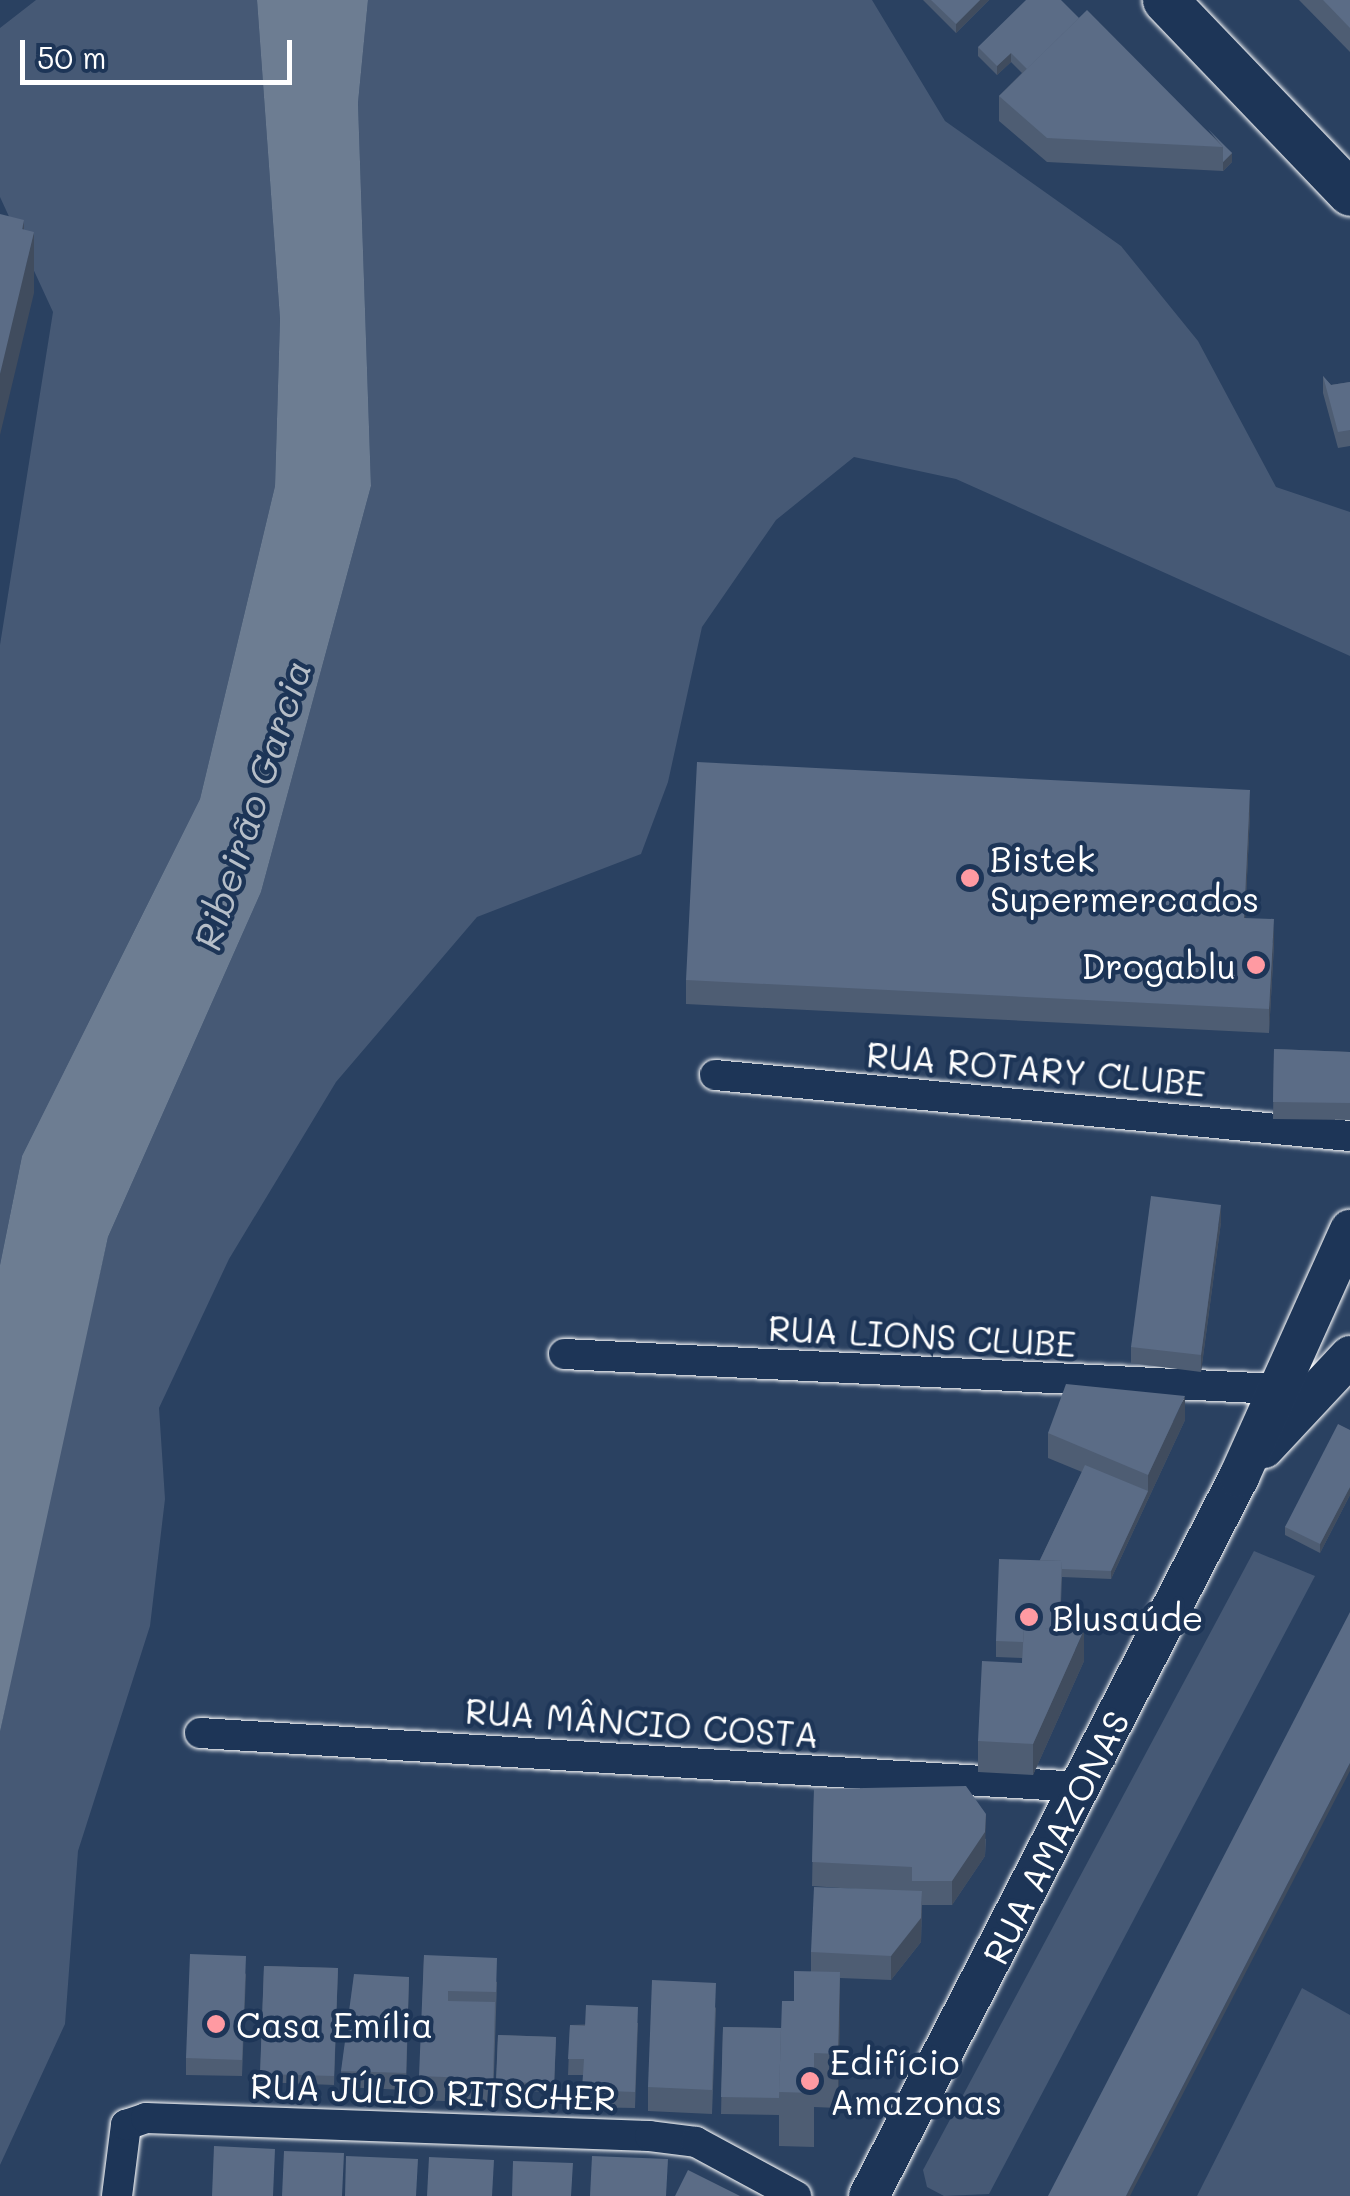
<!DOCTYPE html>
<meta charset="utf-8">
<style>
body{margin:0}
#map{position:relative;width:1350px;height:2196px;overflow:hidden;background:#2a4161;font-family:Mali,sans-serif}
div>[style]{position:absolute}
[style*='--x']{left:calc(var(--x)*1px);top:calc(var(--y)*1px);width:calc(var(--w)*1px);rotate:calc(var(--a)*1deg)}
.green>*{inset:0;background:#465975}
.water>*{inset:0;background:#6d7d92}
.roads{filter:drop-shadow(0 0 2px #fff) drop-shadow(0 0 2px #fff)}
.minor>*{height:30px;margin:-15px;padding:0 15px;transform-origin:15px;border-radius:15px;background:#1d3557}
.secondary>*{height:40px;margin:-20px;padding:0 20px;transform-origin:20px;border-radius:20px;background:#1d3557}
.primary>*{height:45px;margin:-22.5px;padding:0 22.5px;transform-origin:22.5px;border-radius:22.5px;background:#1d3557}
.wall>*{inset:0;background:#4e5d73}
.shaded-wall>*{inset:0;background:#404c5e}
.building>*{inset:0;background:#5b6c86}
.dots>*{width:28px;height:28px;translate:-50% -50%;box-sizing:border-box;border:5px solid #1d3557;border-radius:50%}
span{translate:-50% -50%;white-space:nowrap;text-align:center;line-height:1.15;-webkit-text-stroke:9px #1d3557;paint-order:stroke}
.poi-label{font-size:35px;color:#fff}
.left{translate:0 -50%;text-align:left}
.right{translate:-100% -50%;text-align:right}
.street-label{font-size:35px;color:#fff}
.water-label{font-size:38px;color:#b6bec8;font-style:italic}
.scale{position:absolute;left:20px;top:40px;width:272px;height:45px;box-sizing:border-box;border:5px solid #fff;border-top:0;padding-left:12px;font-size:30px;line-height:35px;white-space:nowrap;color:#fff;-webkit-text-stroke:8px #1d3557;paint-order:stroke}
</style>
<div id="map">
<div class="green">
<div style="clip-path:polygon(36px 0,257px 0,280px 319px,275px 486px,200px 799px,22px 1156px,0 1265px,0 645px,53px 312px,0 197px,0 28px)"></div>
<div style="clip-path:polygon(368px 0,872px 0,945px 121px,1121px 246px,1198px 341px,1276px 487px,1350px 512px,1350px 656px,956px 479px,854px 457px,776px 520px,702px 627px,668px 782px,641px 854px,477px 917px,336px 1082px,229px 1259px,159px 1408px,165px 1499px,150px 1626px,78px 1851px,65px 2024px,0 2165px,0 1732px,43px 1522px,108px 1237px,261px 892px,371px 486px,358px 103px)"></div>
<div style="clip-path:polygon(1254px 1551px,1315px 1576px,989px 2194px,944px 2196px,927px 2187px,923px 2170px)"></div>
<div style="clip-path:polygon(1302px 1988px,1350px 2015px,1350px 2196px,1197px 2196px)"></div>
</div>
<div class="water">
<div style="clip-path:polygon(257px 0,368px 0,358px 103px,371px 486px,261px 892px,108px 1237px,0 1732px,0 1265px,22px 1156px,200px 799px,275px 486px,280px 319px)"></div>
</div>
<div class="roads">
<div class="minor">
<div style="--x:715;--y:1075;--w:638;--a:5.49"></div>
<div style="--x:564;--y:1354;--w:713;--a:2.81"></div>
<div style="--x:200;--y:1733;--w:883;--a:3.51"></div>
<div style="--x:117;--y:2196;--w:72;--a:-82.8"></div>
<div style="--x:126;--y:2125;--w:21;--a:-19"></div>
<div style="--x:146;--y:2118;--w:504;--a:2.05"></div>
<div style="--x:650;--y:2136;--w:46;--a:7.4"></div>
<div style="--x:696;--y:2142;--w:114;--a:28.4"></div>
</div>
<div class="secondary">
<div style="--x:1264;--y:1448;--w:126;--a:-46.9"></div>
<div style="--x:869;--y:2196;--w:809;--a:-62.77"></div>
<div style="--x:1239;--y:1477;--w:271;--a:-65.8"></div>
</div>
<div class="primary">
<div style="--x:1165;--y:0;--w:267;--a:46.2"></div>
</div>
</div>
<div class="wall">
<div style="clip-path:polygon(923px 0,989px 0,956px 33px)"></div>
<div style="clip-path:polygon(1299px 0,1350px 0,1350px 52px)"></div>
<div style="clip-path:polygon(1079px 18px,1232px 153px,1232px 162px,1223px 171px,1047px 162px,999px 121px,999px 96px,1022px 73px,1011px 62px,997px 75px,978px 56px,978px 47px)"></div>
<div style="clip-path:polygon(1323px 376px,1331px 385px,1350px 382px,1350px 446px,1338px 448px,1323px 393px)"></div>
<div style="clip-path:polygon(1250px 814px,1245px 918px,1274px 944px,1269px 1033px,686px 1004px,686px 980px)"></div>
<div style="clip-path:polygon(1274px 1049px,1350px 1052px,1350px 1120px,1273px 1119px)"></div>
<div style="clip-path:polygon(1221px 1222px,1201px 1372px,1131px 1363px,1131px 1347px)"></div>
<div style="clip-path:polygon(1185px 1420px,1111px 1579px,1062px 1577px,1060px 1629px,1084px 1661px,1033px 1775px,978px 1772px,978px 1741px,1022px 1663px,1022px 1658px,996px 1657px,996px 1641px,1040px 1560px,1082px 1472px,1048px 1458px,1048px 1433px)"></div>
<div style="clip-path:polygon(1350px 1430px,1350px 1495px,1320px 1553px,1285px 1535px,1285px 1527px)"></div>
<div style="clip-path:polygon(814px 1789px,986px 1839px,985px 1856px,952px 1905px,922px 1905px,921px 1942px,891px 1980px,840px 1978px,838px 2108px,814px 2107px,814px 2147px,779px 2146px,779px 2115px,721px 2114px,723px 2027px,781px 2028px,794px 2001px,811px 1971px,811px 1952px,855px 1889px,812px 1886px)"></div>
<div style="clip-path:polygon(424px 1955px,497px 1982px,493px 2103px,419px 2100px)"></div>
<div style="clip-path:polygon(264px 1966px,338px 1968px,334px 2085px,260px 2082px)"></div>
<div style="clip-path:polygon(246px 1973px,242px 2076px,186px 2075px,186px 2058px)"></div>
<div style="clip-path:polygon(409px 1977px,406px 2090px,341px 2087px,341px 2071px)"></div>
<div style="clip-path:polygon(716px 2007px,712px 2114px,648px 2111px,648px 2087px)"></div>
<div style="clip-path:polygon(638px 2023px,635px 2108px,582px 2107px,583px 2075px,568px 2075px,570px 2025px)"></div>
<div style="clip-path:polygon(498px 2035px,556px 2037px,554px 2092px,496px 2090px)"></div>
</div>
<div class="shaded-wall">
<div style="clip-path:polygon(980px 0,989px 0,956px 33px,956px 24px)"></div>
<div style="clip-path:polygon(1011px 53px,1011px 62px,997px 75px,997px 66px)"></div>
<div style="clip-path:polygon(1232px 153px,1232px 162px,1223px 171px,1223px 162px)"></div>
<div style="clip-path:polygon(24px 220px,24px 272px,34px 232px,34px 293px,0 435px,0 374px)"></div>
<div style="clip-path:polygon(1250px 790px,1250px 814px,1244px 942px,1244px 918px)"></div>
<div style="clip-path:polygon(1274px 919px,1274px 944px,1269px 1033px,1269px 1009px)"></div>
<div style="clip-path:polygon(1221px 1205px,1221px 1222px,1201px 1372px,1201px 1355px)"></div>
<div style="clip-path:polygon(1185px 1396px,1185px 1420px,1111px 1579px,1111px 1571px,1148px 1491px,1148px 1475px)"></div>
<div style="clip-path:polygon(1350px 1487px,1350px 1495px,1320px 1553px,1320px 1544px)"></div>
<div style="clip-path:polygon(1084px 1630px,1084px 1661px,1033px 1775px,1033px 1744px)"></div>
<div style="clip-path:polygon(1350px 1763px,1350px 1771px,1130px 2196px,1126px 2196px)"></div>
<div style="clip-path:polygon(986px 1814px,985px 1856px,952px 1905px,952px 1881px)"></div>
<div style="clip-path:polygon(922px 1891px,921px 1942px,891px 1980px,891px 1956px)"></div>
<div style="clip-path:polygon(840px 1972px,840px 2026px,838px 2108px,838px 2054px)"></div>
</div>
<div class="building">
<div style="clip-path:polygon(931px 0,980px 0,956px 24px)"></div>
<div style="clip-path:polygon(1026px 0,1061px 0,1079px 18px,1027px 69px,1011px 53px,997px 66px,978px 47px)"></div>
<div style="clip-path:polygon(1323px 0,1350px 0,1350px 28px)"></div>
<div style="clip-path:polygon(1087px 10px,1223px 147px,1047px 138px,999px 96px)"></div>
<div style="clip-path:polygon(1208px 129px,1232px 153px,1223px 162px,1223px 147px)"></div>
<div style="clip-path:polygon(0 214px,24px 220px,22px 229px,34px 232px,0 374px)"></div>
<div style="clip-path:polygon(1323px 376px,1331px 385px,1350px 382px,1350px 430px,1338px 432px)"></div>
<div style="clip-path:polygon(697px 762px,1250px 790px,1244px 918px,1274px 919px,1269px 1009px,686px 980px)"></div>
<div style="clip-path:polygon(1274px 1049px,1350px 1052px,1350px 1103px,1273px 1102px)"></div>
<div style="clip-path:polygon(1151px 1196px,1221px 1205px,1201px 1355px,1131px 1347px)"></div>
<div style="clip-path:polygon(1066px 1384px,1185px 1396px,1148px 1475px,1048px 1433px)"></div>
<div style="clip-path:polygon(1338px 1424px,1350px 1430px,1350px 1487px,1320px 1544px,1285px 1527px)"></div>
<div style="clip-path:polygon(1085px 1465px,1148px 1491px,1111px 1571px,1062px 1569px,1062px 1561px,1040px 1560px)"></div>
<div style="clip-path:polygon(999px 1559px,1062px 1561px,1059px 1629px,1024px 1627px,1023px 1642px,996px 1641px)"></div>
<div style="clip-path:polygon(1350px 1612px,1350px 1763px,1126px 2196px,1048px 2196px)"></div>
<div style="clip-path:polygon(1024px 1627px,1084px 1630px,1033px 1744px,978px 1741px,982px 1661px,1022px 1663px)"></div>
<div style="clip-path:polygon(966px 1786px,986px 1814px,985px 1832px,952px 1881px,912px 1881px,912px 1867px,812px 1862px,814px 1789px)"></div>
<div style="clip-path:polygon(814px 1887px,922px 1891px,921px 1918px,891px 1956px,811px 1952px)"></div>
<div style="clip-path:polygon(190px 1954px,246px 1956px,242px 2060px,186px 2058px)"></div>
<div style="clip-path:polygon(424px 1955px,497px 1958px,496px 1992px,448px 1991px,448px 2001px,495px 2002px,493px 2079px,419px 2076px)"></div>
<div style="clip-path:polygon(264px 1966px,338px 1968px,334px 2076px,260px 2074px)"></div>
<div style="clip-path:polygon(794px 1971px,840px 1972px,838px 2054px,814px 2053px,814px 2093px,779px 2092px,782px 2001px,794px 2001px)"></div>
<div style="clip-path:polygon(354px 1974px,409px 1977px,406px 2073px,341px 2071px)"></div>
<div style="clip-path:polygon(652px 1980px,716px 1983px,712px 2090px,648px 2087px)"></div>
<div style="clip-path:polygon(586px 2005px,638px 2007px,635px 2092px,582px 2090px,584px 2059px,568px 2059px,570px 2025px,585px 2026px)"></div>
<div style="clip-path:polygon(723px 2027px,781px 2028px,779px 2098px,721px 2097px)"></div>
<div style="clip-path:polygon(498px 2035px,556px 2037px,554px 2084px,496px 2081px)"></div>
<div style="clip-path:polygon(214px 2146px,275px 2149px,273px 2196px,212px 2196px)"></div>
<div style="clip-path:polygon(284px 2151px,344px 2153px,342px 2196px,282px 2196px)"></div>
<div style="clip-path:polygon(346px 2156px,418px 2159px,416px 2196px,345px 2196px)"></div>
<div style="clip-path:polygon(592px 2156px,668px 2159px,666px 2196px,590px 2196px)"></div>
<div style="clip-path:polygon(429px 2157px,494px 2160px,492px 2196px,427px 2196px)"></div>
<div style="clip-path:polygon(513px 2161px,573px 2163px,571px 2196px,512px 2196px)"></div>
<div style="clip-path:polygon(688px 2170px,740px 2196px,675px 2196px)"></div>
</div>
<div class="dots">
<div style="left:970px;top:878px;background:#ff9aa2"></div>
<div style="left:1256px;top:965px;background:#ff9aa2"></div>
<div style="left:1029px;top:1617px;background:#ff9aa2"></div>
<div style="left:216px;top:2024px;background:#ff9aa2"></div>
<div style="left:810px;top:2081px;background:#ff9aa2"></div>
</div>
<div class="poi-label">
<span class="left" style="left:990px;top:878px">Bistek<br>Supermercados</span>
<span class="right" style="left:1236px;top:965px">Drogablu</span>
<span class="left" style="left:1052px;top:1617px">Blusaúde</span>
<span class="left" style="left:236px;top:2024px">Casa Emília</span>
<span class="left" style="left:830px;top:2081px">Edifício<br>Amazonas</span>
</div>
<div class="street-label">
<span style="left:1036px;top:1068px;rotate:5deg">RUA ROTARY CLUBE</span>
<span style="left:922px;top:1335px;rotate:3deg">RUA LIONS CLUBE</span>
<span style="left:642px;top:1722px;rotate:4deg">RUA MÂNCIO COSTA</span>
<span style="left:1055px;top:1837px;rotate:-63deg">RUA AMAZONAS</span>
<span style="left:433px;top:2091px;rotate:2deg">RUA JÚLIO RITSCHER</span>
</div>
<div class="water-label">
<span style="left:252px;top:805px;rotate:-72deg">Ribeirão Garcia</span>
</div>
<div class="scale">50 m</div>
</div>
